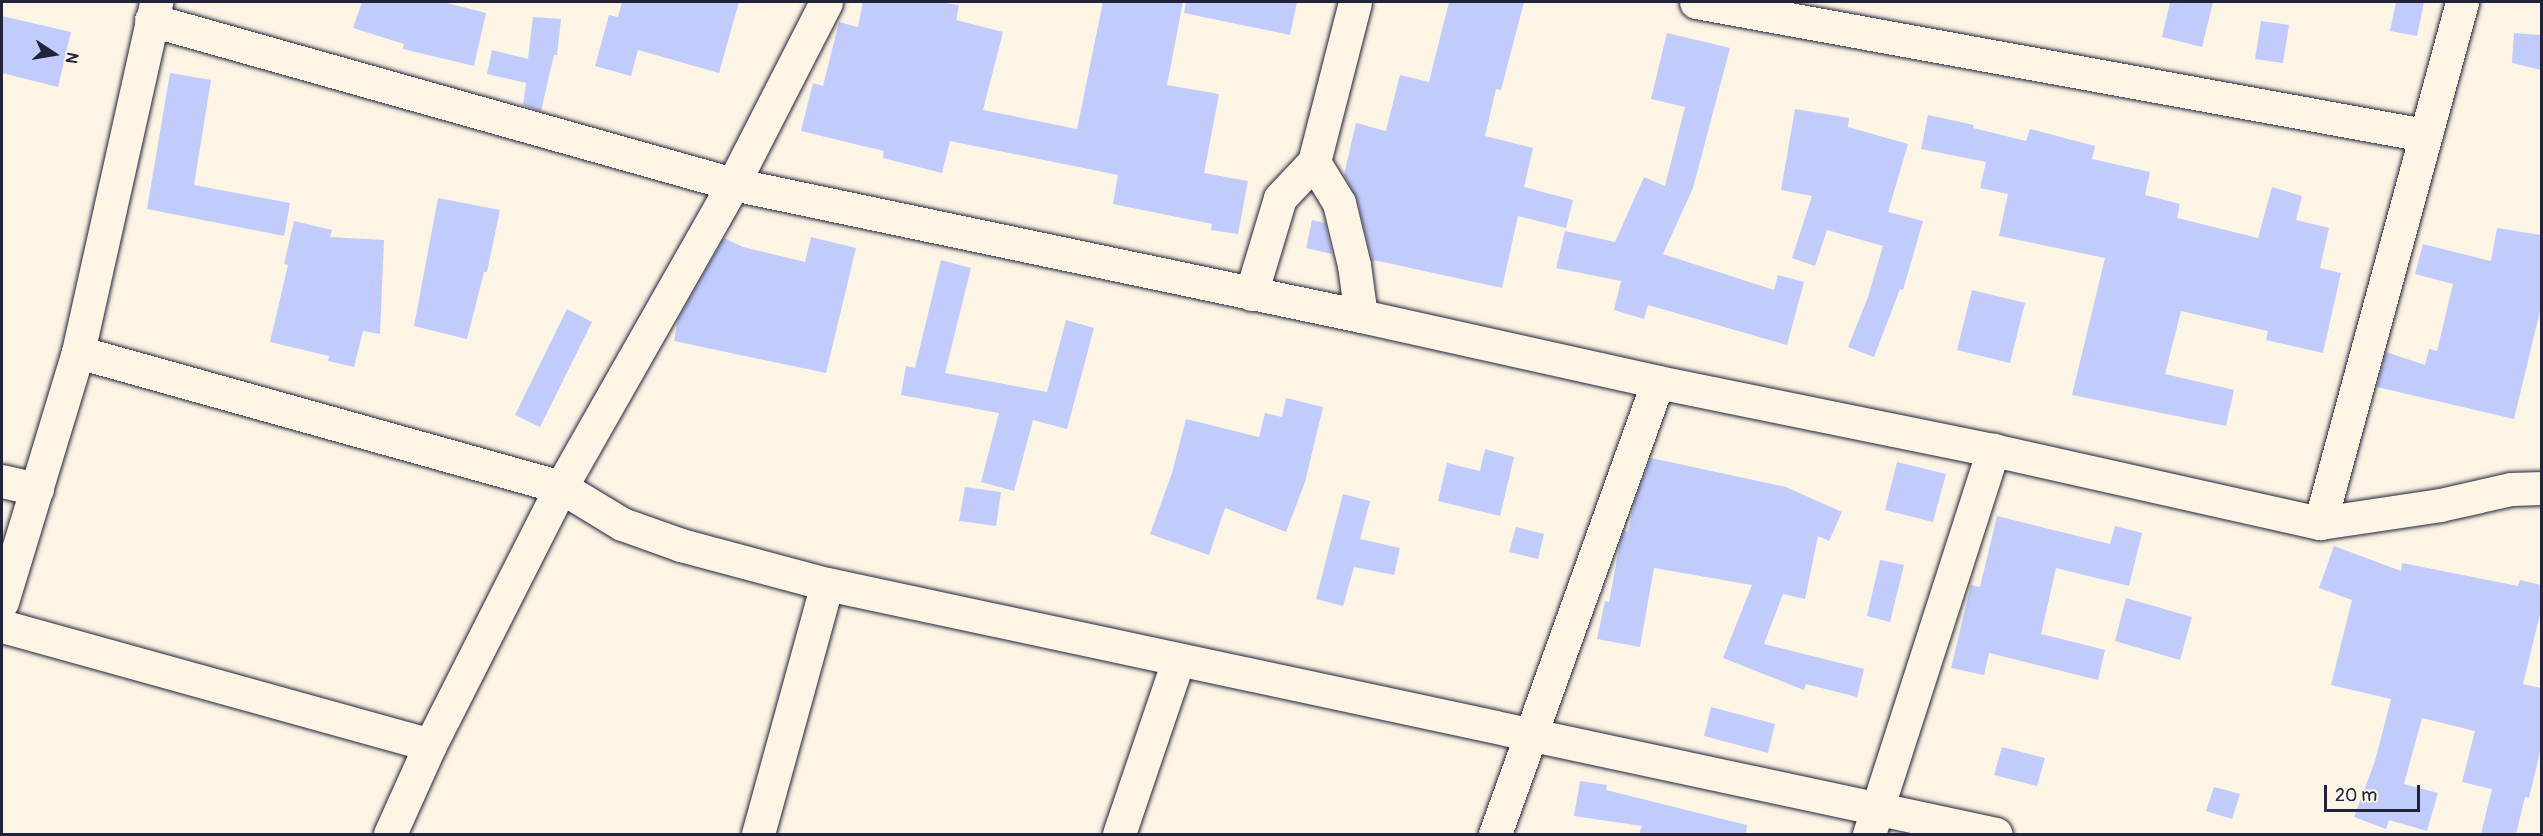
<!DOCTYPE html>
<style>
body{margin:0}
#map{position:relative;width:2543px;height:836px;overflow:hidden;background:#fcf5e5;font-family:Pangolin,sans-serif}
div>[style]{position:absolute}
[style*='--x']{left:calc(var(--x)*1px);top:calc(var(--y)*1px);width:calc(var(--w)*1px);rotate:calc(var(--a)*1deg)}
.building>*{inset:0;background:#c1cbfc}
.roads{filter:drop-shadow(0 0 2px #22223b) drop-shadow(0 0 2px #22223b)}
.street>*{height:33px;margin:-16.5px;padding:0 16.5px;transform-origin:16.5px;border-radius:16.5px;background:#fcf5e5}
span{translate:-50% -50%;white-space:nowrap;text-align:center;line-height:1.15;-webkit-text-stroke:4.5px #fcf5e5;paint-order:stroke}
.frame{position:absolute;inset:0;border:3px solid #22223b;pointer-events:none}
.north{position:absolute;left:24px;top:24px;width:60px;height:60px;-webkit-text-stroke:4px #fcf5e5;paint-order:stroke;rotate:102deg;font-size:16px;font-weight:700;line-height:24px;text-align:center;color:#22223b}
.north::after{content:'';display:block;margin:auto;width:21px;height:27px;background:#22223b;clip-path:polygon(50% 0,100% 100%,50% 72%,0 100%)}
.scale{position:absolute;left:2324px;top:785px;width:96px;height:27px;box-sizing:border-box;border:3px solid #22223b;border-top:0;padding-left:8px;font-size:18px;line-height:21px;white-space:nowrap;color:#22223b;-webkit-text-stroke:4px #fcf5e5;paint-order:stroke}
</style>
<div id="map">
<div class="building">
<div style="clip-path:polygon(362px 2px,443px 2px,486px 13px,474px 66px,403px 49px,404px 44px,353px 28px)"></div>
<div style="clip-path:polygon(622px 2px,739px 2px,719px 73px,638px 50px,631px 76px,595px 66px,609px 15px,618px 17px)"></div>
<div style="clip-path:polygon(863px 2px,937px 2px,959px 5px,956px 20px,1003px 32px,983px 110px,1077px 129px,1103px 2px,1183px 2px,1167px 85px,1219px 94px,1204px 173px,1248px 181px,1238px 234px,1211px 230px,1212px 224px,1113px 204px,1118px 175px,950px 141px,942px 173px,883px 158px,884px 151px,801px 131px,813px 83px,823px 86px,839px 22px,858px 27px)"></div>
<div style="clip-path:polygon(1186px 2px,1297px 2px,1290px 35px,1184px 13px)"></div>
<div style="clip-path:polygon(1449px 2px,1524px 2px,1501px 90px,1496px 89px,1485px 136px,1533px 148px,1524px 187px,1573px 200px,1566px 228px,1518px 216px,1502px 288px,1374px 260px,1373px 263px,1357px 199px,1344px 175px,1356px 123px,1386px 131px,1400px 75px,1429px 82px)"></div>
<div style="clip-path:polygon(2170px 2px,2213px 2px,2202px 47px,2162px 37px)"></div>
<div style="clip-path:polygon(2396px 2px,2424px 2px,2417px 36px,2390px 31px)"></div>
<div style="clip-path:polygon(2px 16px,71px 32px,58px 87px,2px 73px)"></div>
<div style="clip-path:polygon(533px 17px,561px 19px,557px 55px,554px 55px,541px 111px,523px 105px,526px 83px,487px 74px,492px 50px,528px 59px)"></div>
<div style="clip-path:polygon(2261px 21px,2289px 25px,2283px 63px,2255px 59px)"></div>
<div style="clip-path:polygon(1667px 33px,1730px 48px,1693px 188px,1663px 254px,1774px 290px,1778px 275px,1804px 282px,1787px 345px,1648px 305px,1644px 319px,1614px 310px,1621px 281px,1556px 268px,1565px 231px,1615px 242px,1644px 177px,1665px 186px,1685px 107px,1651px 99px)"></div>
<div style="clip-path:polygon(2514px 33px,2541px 35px,2541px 70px,2512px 63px)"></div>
<div style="clip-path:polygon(170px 73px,211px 80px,194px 185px,290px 203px,284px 236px,147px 209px)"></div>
<div style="clip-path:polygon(1795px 109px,1849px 118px,1848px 127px,1908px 144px,1888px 212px,1923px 221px,1903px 290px,1900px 289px,1874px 357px,1848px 347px,1868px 297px,1883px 246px,1827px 230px,1815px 266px,1792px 258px,1812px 196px,1781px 190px)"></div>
<div style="clip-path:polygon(1928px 115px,1974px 125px,1973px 128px,2026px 141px,2030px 129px,2095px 146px,2092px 159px,2150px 172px,2145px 195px,2180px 204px,2177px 218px,2258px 238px,2272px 187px,2302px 196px,2296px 220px,2329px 228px,2320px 268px,2341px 273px,2323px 353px,2266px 340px,2268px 331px,2181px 311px,2165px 374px,2234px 390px,2226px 426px,2072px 395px,2105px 258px,1999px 236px,2008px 194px,1980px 188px,1986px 162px,1921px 149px)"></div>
<div style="clip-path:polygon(438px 198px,500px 210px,487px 272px,484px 272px,467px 339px,414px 326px)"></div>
<div style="clip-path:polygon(1312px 220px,1325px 223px,1332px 254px,1306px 248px)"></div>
<div style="clip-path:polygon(294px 221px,332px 230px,330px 237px,384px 240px,380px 334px,363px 331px,354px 367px,328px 361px,329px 356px,270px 342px,288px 265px,284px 264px)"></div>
<div style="clip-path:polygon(2497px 228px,2541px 235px,2541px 307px,2514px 419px,2377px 387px,2386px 352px,2425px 365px,2429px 349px,2437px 351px,2453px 284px,2415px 274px,2423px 244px,2491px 261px)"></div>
<div style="clip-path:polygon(811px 237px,856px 248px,826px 373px,674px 341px,678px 319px,724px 238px,743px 247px,805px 262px)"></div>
<div style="clip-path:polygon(941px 260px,971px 268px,945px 373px,1047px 392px,1066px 320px,1094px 328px,1067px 429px,1033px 420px,1014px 491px,981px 482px,999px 413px,901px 395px,906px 366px,915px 368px)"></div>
<div style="clip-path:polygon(1972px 290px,2025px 303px,2010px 363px,1957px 350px)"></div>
<div style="clip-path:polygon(567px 309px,592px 322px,540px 427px,515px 415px)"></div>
<div style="clip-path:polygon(1286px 398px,1323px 407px,1305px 482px,1286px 532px,1225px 508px,1209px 555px,1150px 534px,1172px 473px,1186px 419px,1259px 437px,1265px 413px,1282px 417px)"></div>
<div style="clip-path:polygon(1485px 449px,1514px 457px,1500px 516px,1438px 501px,1447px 463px,1480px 471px)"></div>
<div style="clip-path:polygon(1651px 458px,1786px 487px,1842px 512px,1829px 541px,1818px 536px,1805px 599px,1783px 594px,1764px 644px,1864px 669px,1857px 697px,1806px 684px,1804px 690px,1723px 658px,1752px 585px,1654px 568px,1640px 647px,1597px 639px,1605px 601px,1609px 602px,1620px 542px,1624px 531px,1628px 532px,1635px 501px)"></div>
<div style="clip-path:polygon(1897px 462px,1946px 474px,1933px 522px,1885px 510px)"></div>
<div style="clip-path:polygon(965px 487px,1001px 492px,996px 526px,959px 521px)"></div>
<div style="clip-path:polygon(1343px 494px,1370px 501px,1360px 539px,1400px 548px,1394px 575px,1354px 567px,1343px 606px,1316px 599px)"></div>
<div style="clip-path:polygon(1997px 516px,2110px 544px,2115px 526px,2142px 533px,2129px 586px,2056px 568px,2041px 634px,2105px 650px,2098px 680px,1989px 653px,1984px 675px,1951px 668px,1971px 585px,1980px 587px)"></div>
<div style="clip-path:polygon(1516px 527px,1544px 534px,1538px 559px,1509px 552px)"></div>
<div style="clip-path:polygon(2334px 546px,2401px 571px,2402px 563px,2518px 586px,2520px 580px,2541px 585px,2541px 610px,2523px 684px,2541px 688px,2541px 748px,2529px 798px,2525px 797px,2516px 834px,2481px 834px,2492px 789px,2462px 782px,2475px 731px,2422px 718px,2404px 784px,2438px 793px,2427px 831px,2389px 820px,2386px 829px,2354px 817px,2375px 761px,2391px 699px,2331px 685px,2352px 600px,2319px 588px)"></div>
<div style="clip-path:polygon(1880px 560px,1904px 565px,1890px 622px,1867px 616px)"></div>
<div style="clip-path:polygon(2126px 598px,2192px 617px,2180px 660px,2115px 641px)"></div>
<div style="clip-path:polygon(1711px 707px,1775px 724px,1768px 753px,1704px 736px)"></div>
<div style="clip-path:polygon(2002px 747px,2045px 758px,2037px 786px,1994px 775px)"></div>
<div style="clip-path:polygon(1580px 781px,1607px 785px,1606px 790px,1747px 825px,1746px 834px,1639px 834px,1642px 826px,1574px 816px)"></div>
<div style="clip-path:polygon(2214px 787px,2240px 794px,2232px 819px,2206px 811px)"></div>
</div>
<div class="roads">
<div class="street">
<div style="--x:1696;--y:2;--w:740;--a:10.35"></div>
<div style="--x:151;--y:20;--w:605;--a:15.74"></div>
<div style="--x:733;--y:184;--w:642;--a:11.87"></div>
<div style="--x:1361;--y:316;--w:304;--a:12.5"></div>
<div style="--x:1658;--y:382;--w:342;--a:11.5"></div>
<div style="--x:1993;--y:450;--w:335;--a:12.6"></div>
<div style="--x:2320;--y:523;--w:121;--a:-8.5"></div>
<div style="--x:2440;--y:505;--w:73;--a:-12.7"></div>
<div style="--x:2511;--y:489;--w:31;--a:-2"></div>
<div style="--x:1314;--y:162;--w:48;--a:58.6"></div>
<div style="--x:1339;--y:203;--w:64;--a:76.4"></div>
<div style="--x:1354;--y:265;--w:51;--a:82.2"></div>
<div style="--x:1251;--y:294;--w:100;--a:-73.2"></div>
<div style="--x:1280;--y:198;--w:50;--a:-46.6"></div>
<div style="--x:1314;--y:162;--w:165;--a:-75.6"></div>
<div style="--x:78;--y:352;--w:502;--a:15.62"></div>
<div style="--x:561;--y:487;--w:71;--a:31.2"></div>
<div style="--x:622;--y:524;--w:63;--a:19.6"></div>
<div style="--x:681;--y:545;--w:151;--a:15"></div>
<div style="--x:827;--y:584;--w:1195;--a:12.07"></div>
<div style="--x:2;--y:481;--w:36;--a:13"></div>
<div style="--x:2320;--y:523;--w:540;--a:-74.75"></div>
<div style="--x:2;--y:602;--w:261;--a:-73.1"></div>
<div style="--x:78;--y:352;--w:359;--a:-77.4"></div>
<div style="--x:2;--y:626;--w:444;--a:15.5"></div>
<div style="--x:390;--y:834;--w:98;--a:-65.8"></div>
<div style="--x:430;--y:745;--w:289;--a:-63.1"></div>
<div style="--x:561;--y:487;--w:348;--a:-60.4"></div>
<div style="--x:733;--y:184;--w:204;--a:-62.9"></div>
<div style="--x:758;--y:834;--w:259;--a:-74.6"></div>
<div style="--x:1119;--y:834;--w:183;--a:-71.2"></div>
<div style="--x:1495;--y:834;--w:480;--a:-70.2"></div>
<div style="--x:1869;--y:834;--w:404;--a:-72.1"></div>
</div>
</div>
<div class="frame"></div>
<div class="north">N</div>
<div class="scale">20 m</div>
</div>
